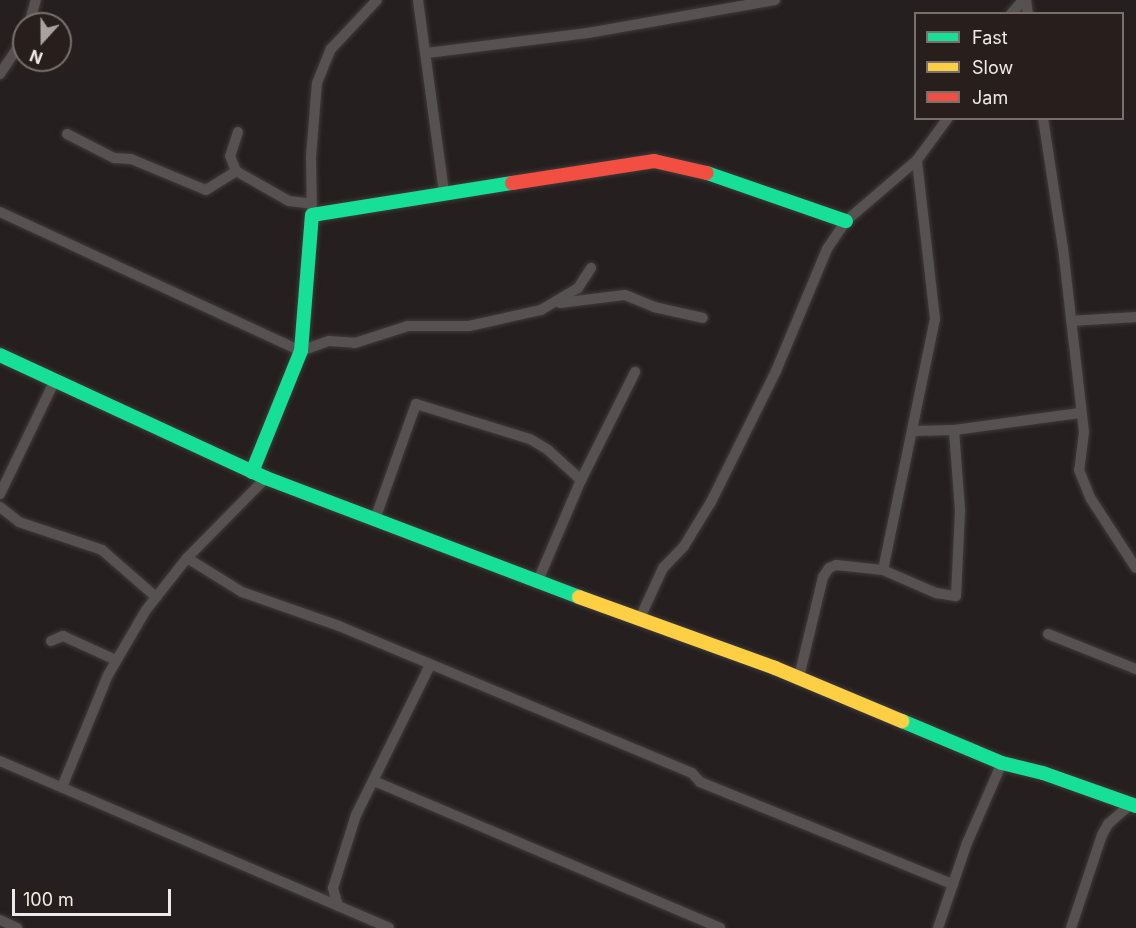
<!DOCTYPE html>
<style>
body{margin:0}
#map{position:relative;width:1136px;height:928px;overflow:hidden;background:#25201f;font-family:Inter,sans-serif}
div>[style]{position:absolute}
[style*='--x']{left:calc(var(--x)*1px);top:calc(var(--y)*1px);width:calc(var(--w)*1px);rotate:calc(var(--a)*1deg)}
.roads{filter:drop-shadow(0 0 2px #3f3a39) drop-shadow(0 0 2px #3f3a39)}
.street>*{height:10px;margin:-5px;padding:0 5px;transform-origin:5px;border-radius:5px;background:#565252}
.fast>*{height:14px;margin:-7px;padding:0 7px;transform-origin:7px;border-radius:7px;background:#16e098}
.slow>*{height:14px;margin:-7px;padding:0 7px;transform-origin:7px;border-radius:7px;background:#ffcf43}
.jam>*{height:14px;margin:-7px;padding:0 7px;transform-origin:7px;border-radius:7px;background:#f24e42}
span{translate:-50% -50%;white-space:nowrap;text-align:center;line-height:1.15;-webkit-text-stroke:6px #281f1c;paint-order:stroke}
.legend{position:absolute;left:914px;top:12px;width:210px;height:108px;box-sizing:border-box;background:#281f1c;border:2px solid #78706d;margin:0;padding:8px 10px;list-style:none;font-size:18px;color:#efe9e7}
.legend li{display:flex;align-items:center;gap:12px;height:30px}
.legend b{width:30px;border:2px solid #78706d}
.north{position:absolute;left:12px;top:12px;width:60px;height:60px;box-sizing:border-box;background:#281f1c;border:2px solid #78706d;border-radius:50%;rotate:201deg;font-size:16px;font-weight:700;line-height:24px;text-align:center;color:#efe9e7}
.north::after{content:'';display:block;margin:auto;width:21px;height:27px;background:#a8a3a1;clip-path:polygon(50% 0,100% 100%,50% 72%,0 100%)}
.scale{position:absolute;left:12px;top:889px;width:159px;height:27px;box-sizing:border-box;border:3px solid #efe9e7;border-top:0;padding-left:8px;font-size:18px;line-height:21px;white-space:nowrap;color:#efe9e7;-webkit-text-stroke:4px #281f1c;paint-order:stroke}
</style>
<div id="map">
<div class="roads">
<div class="street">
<div style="--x:418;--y:0;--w:194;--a:82.3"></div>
<div style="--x:1026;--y:0;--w:14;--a:82"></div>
<div style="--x:1011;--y:14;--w:18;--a:-49"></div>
<div style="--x:29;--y:24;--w:25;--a:-74"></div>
<div style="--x:427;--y:53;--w:162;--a:-7.1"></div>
<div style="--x:588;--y:33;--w:190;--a:-10"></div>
<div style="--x:0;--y:74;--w:43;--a:-56.3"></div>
<div style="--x:1043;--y:118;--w:132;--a:81.3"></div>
<div style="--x:1063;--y:248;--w:185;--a:83.5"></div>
<div style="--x:1084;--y:432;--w:38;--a:97"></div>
<div style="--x:1079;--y:470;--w:31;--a:68"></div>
<div style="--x:1091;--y:499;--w:82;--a:56.9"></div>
<div style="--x:238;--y:132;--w:25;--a:108"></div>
<div style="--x:230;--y:156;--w:16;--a:68"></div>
<div style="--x:236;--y:171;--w:61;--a:29.5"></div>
<div style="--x:289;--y:201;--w:23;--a:7"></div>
<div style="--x:67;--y:134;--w:53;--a:27.1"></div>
<div style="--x:114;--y:158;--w:17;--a:3"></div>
<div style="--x:131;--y:159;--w:81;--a:22.5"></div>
<div style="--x:206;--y:190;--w:36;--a:-32"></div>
<div style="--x:0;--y:212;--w:332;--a:24.8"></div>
<div style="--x:301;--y:351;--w:30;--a:-20"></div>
<div style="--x:329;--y:341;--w:26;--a:4"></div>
<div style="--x:355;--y:343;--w:56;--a:-17.8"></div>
<div style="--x:408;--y:326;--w:61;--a:0"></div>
<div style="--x:469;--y:326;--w:74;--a:-12.5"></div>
<div style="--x:541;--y:310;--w:43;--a:-30.7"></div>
<div style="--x:578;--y:288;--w:24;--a:-57"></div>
<div style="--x:312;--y:215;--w:58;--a:-91"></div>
<div style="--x:311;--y:157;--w:74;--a:-85.4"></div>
<div style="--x:317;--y:83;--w:37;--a:-68"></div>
<div style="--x:331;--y:49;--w:67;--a:-46.8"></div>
<div style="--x:560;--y:303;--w:65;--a:-7"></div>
<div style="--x:625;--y:295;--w:31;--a:22"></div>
<div style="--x:654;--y:307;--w:50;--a:12.7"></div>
<div style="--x:1071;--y:321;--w:65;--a:-3.5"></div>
<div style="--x:913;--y:431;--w:41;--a:-1.4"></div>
<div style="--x:954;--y:430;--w:127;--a:-7.7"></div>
<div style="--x:0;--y:494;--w:127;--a:-64.2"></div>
<div style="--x:0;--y:507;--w:24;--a:38"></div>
<div style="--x:19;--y:522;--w:88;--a:18.6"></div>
<div style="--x:102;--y:550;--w:72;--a:41"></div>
<div style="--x:375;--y:519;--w:122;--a:-70.4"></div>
<div style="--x:416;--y:404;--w:119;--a:17.1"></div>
<div style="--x:530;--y:439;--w:21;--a:31"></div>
<div style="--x:548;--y:450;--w:45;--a:42.3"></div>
<div style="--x:187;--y:558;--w:65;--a:31.7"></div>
<div style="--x:242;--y:592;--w:103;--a:19.3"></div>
<div style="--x:339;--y:626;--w:382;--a:22.6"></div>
<div style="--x:692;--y:773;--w:12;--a:48"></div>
<div style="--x:700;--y:782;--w:273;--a:22"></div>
<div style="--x:883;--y:570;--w:256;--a:-78.3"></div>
<div style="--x:935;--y:319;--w:160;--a:-96.5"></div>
<div style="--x:537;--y:583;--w:112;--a:-66.9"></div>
<div style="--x:581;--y:480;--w:121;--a:-63.4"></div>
<div style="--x:639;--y:620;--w:57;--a:-65.2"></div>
<div style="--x:663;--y:568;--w:30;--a:-46"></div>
<div style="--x:684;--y:546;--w:52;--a:-58.5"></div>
<div style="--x:711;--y:502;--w:146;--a:-63.6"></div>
<div style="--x:776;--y:371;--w:132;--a:-67.3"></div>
<div style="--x:827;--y:249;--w:34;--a:-56"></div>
<div style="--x:846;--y:221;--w:94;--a:-40.7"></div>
<div style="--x:917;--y:160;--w:52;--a:-53.6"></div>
<div style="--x:1048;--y:634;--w:95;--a:21.7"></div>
<div style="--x:51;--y:641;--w:13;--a:-23"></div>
<div style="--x:63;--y:636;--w:58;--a:24.4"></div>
<div style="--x:799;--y:677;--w:103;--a:-76.5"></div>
<div style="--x:823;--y:577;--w:11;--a:-56"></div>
<div style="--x:829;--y:568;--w:8;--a:-23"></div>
<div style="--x:836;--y:565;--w:47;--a:6.1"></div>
<div style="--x:883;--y:570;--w:58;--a:23.5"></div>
<div style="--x:936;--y:593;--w:20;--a:9"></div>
<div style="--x:956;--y:596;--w:86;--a:-87.3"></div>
<div style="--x:960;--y:510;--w:80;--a:-94.3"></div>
<div style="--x:0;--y:761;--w:423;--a:23.2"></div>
<div style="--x:374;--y:781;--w:376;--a:23"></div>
<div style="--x:62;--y:787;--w:121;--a:-67.7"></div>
<div style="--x:108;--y:675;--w:75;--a:-59.7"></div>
<div style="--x:146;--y:610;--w:66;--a:-51.7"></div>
<div style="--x:187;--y:558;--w:112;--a:-45.4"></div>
<div style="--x:338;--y:906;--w:19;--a:-106"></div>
<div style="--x:333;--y:888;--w:77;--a:-72.5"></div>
<div style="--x:356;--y:815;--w:167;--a:-63.7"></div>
<div style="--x:0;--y:920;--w:19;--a:25"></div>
<div style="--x:938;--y:928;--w:90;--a:-71.2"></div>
<div style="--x:967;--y:843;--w:87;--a:-66.4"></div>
<div style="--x:1071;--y:928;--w:98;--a:-71.6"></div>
<div style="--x:1102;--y:835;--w:13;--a:-61"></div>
<div style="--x:1108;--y:824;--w:30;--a:-41"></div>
</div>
<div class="fast">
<div style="--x:707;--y:173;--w:147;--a:19.1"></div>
<div style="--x:0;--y:355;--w:293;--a:24.8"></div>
<div style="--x:266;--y:478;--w:335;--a:20.8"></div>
<div style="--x:252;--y:472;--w:131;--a:-68"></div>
<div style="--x:301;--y:351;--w:136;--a:-85.4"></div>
<div style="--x:312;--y:215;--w:203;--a:-9.1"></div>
<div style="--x:902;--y:721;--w:108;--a:22.8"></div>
<div style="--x:1002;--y:763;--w:42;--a:13.7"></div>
<div style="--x:1043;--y:773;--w:99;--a:19.5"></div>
</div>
<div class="slow">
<div style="--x:579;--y:597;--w:208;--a:19.9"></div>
<div style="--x:775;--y:668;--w:138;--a:22.7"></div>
</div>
<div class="jam">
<div style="--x:512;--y:183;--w:144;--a:-8.8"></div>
<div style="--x:654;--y:161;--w:54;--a:12.8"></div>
</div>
</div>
<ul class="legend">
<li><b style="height:8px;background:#16e098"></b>Fast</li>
<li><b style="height:8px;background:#ffcf43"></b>Slow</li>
<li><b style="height:8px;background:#f24e42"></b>Jam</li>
</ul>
<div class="north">N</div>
<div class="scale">100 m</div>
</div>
